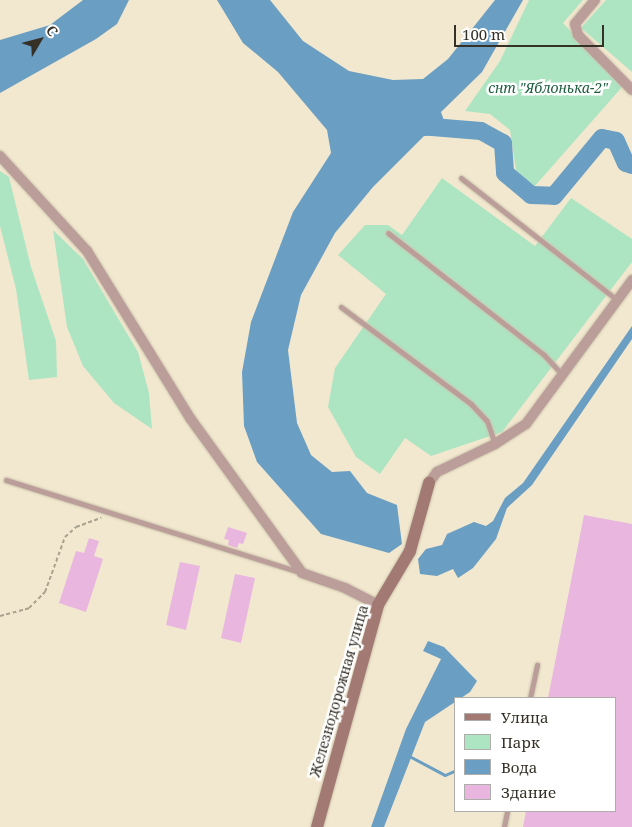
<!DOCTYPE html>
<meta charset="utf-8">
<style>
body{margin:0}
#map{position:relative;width:632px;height:827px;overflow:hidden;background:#f2e8cf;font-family:"Noto Serif",serif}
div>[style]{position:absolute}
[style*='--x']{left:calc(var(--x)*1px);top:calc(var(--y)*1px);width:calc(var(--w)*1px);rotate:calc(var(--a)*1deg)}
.green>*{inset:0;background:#ade5c3}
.water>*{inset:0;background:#6b9ec3}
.stream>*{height:3px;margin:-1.5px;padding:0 1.5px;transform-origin:1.5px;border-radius:1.5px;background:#6b9ec3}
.river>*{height:18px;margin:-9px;padding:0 9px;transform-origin:9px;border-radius:9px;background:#6b9ec3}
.building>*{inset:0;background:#e8b6de}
.path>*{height:2px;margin-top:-1px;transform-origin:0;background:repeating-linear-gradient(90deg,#a9a28f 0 4px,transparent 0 6.5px)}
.roads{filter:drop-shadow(0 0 1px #ccc3ad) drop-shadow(0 0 1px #ccc3ad)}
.lane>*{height:5px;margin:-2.5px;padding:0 2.5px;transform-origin:2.5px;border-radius:2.5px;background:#bb9e99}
.street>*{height:10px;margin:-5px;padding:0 5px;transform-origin:5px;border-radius:5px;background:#bb9e99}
.secondary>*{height:12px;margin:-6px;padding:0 6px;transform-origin:6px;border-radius:6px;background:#a37a73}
span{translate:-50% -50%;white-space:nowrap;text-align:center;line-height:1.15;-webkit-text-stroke:5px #fff;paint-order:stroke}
.park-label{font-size:14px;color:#1c5e3d;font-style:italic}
.street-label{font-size:14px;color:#353127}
.legend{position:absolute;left:454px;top:697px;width:162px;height:115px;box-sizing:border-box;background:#fff;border:1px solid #aeada9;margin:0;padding:6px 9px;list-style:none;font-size:15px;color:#353127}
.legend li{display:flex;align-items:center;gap:10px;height:25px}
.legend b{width:25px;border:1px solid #aeada9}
.north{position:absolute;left:15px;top:15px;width:50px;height:50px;-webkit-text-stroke:4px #fff;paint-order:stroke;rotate:53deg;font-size:14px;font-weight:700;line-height:20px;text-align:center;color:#353127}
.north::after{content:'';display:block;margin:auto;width:18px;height:22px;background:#353127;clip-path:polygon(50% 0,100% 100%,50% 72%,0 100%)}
.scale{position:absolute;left:454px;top:25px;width:150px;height:22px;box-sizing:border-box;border:2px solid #353127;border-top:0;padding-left:6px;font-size:15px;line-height:18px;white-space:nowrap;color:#353127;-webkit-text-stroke:4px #fff;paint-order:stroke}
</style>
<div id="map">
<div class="green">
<div style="clip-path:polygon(529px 0,583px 0,563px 23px,623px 86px,534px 187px,516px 170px,510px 130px,490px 114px,465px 111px,500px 61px)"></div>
<div style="clip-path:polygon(606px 0,632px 0,632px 72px,581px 28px)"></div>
<div style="clip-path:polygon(0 171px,9px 177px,31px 267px,56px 341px,57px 377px,29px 380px,16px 289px,0 226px)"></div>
<div style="clip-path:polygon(442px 178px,535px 246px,571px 198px,632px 239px,632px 262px,502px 432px,431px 456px,405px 438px,380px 474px,356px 457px,328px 407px,335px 368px,386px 294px,338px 255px,365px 225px,388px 225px,402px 235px)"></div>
<div style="clip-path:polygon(53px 230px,83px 259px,138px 352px,149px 393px,152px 429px,114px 403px,83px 366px,67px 327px)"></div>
</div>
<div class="water">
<div style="clip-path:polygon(83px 0,129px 0,117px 24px,96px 39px,0 93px,0 40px,50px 25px)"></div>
<div style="clip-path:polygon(217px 0,270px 0,303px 41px,349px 71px,393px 80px,423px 79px,448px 59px,495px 0,523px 0,482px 72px,441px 112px,449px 135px,424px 136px,373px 187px,335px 233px,301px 295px,288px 350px,297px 423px,311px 455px,332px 472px,350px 471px,367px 493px,397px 505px,402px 544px,389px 553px,321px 534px,257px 462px,244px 426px,242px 372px,251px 322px,293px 212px,331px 153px,327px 130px,278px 72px,243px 43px)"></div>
<div style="clip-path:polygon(632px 326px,632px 339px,532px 485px,507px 508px,496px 539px,473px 568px,458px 578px,453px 569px,437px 576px,420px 574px,418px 559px,426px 549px,442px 545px,447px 534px,474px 522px,486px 526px,493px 521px,505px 498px,523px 483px)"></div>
<div style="clip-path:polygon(428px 641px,444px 647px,477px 681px,470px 692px,425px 722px,384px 827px,371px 827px,406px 729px,441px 659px,423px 651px)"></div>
</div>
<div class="stream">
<div style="--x:411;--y:757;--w:38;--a:28"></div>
<div style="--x:445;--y:775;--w:12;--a:-24"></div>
</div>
<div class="river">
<div style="--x:431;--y:121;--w:6;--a:81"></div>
<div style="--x:432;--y:127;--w:49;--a:4.7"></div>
<div style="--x:481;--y:131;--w:25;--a:29"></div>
<div style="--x:503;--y:143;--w:30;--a:86"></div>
<div style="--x:505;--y:173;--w:34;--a:40"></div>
<div style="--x:531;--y:195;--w:23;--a:2"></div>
<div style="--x:554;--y:196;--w:75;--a:-50.4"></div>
<div style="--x:602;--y:138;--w:14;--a:12"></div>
<div style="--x:616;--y:141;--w:24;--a:66"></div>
<div style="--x:626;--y:163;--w:6;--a:18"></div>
</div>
<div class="building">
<div style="clip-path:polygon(584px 515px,632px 524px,632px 827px,523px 827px,526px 811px,616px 811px,616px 698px,548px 698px)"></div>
<div style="clip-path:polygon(228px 527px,247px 533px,243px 544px,239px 543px,237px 548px,228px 545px,229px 540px,224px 539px)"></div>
<div style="clip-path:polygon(89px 538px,99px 541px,94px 556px,103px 559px,86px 612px,59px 603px,76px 551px,84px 553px)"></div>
<div style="clip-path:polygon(180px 562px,200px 566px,186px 630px,166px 625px)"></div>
<div style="clip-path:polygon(235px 574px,255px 578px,241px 643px,221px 638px)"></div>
</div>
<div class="path">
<div style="--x:0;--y:616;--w:30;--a:-15"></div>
<div style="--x:29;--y:608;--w:23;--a:-45"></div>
<div style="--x:45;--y:592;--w:59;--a:-70"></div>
<div style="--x:65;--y:537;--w:15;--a:-42"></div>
<div style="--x:76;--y:527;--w:27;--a:-20"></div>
</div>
<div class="roads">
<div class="lane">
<div style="--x:461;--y:178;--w:198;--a:38"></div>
<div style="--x:388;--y:233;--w:198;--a:38"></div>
<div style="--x:544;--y:355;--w:26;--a:47"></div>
<div style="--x:341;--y:307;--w:162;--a:36.7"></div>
<div style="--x:471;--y:404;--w:23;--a:47"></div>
<div style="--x:487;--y:421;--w:24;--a:71"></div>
<div style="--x:6;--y:480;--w:307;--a:17.4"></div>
<div style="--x:530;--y:698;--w:34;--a:-78"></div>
<div style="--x:504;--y:827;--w:16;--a:-79"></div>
</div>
<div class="street">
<div style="--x:595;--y:0;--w:31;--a:130"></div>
<div style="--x:575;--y:24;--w:11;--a:75"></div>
<div style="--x:578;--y:35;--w:77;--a:45.5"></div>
<div style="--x:0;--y:156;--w:129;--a:47.5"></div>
<div style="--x:87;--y:251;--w:196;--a:58.3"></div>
<div style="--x:190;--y:418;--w:191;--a:54.1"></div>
<div style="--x:302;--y:573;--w:46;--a:19.2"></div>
<div style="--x:345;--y:588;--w:37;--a:27"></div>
<div style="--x:429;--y:483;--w:14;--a:-54"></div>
<div style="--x:437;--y:472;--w:64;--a:-25.8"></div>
<div style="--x:495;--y:444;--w:37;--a:-33"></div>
<div style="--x:526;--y:424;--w:179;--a:-53.6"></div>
</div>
<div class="secondary">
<div style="--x:317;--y:827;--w:230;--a:-74.6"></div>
<div style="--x:378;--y:605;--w:63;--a:-59.3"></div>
<div style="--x:410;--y:551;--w:71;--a:-74.4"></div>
</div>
</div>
<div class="park-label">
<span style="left:548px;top:88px">снт "Яблонька-2"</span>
</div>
<div class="street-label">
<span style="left:339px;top:691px;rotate:-74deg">Железнодорожная улица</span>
</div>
<ul class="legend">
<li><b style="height:6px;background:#a37a73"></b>Улица</li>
<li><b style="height:14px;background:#ade5c3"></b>Парк</li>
<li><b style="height:14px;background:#6b9ec3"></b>Вода</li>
<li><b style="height:14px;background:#e8b6de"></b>Здание</li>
</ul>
<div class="north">С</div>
<div class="scale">100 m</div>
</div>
